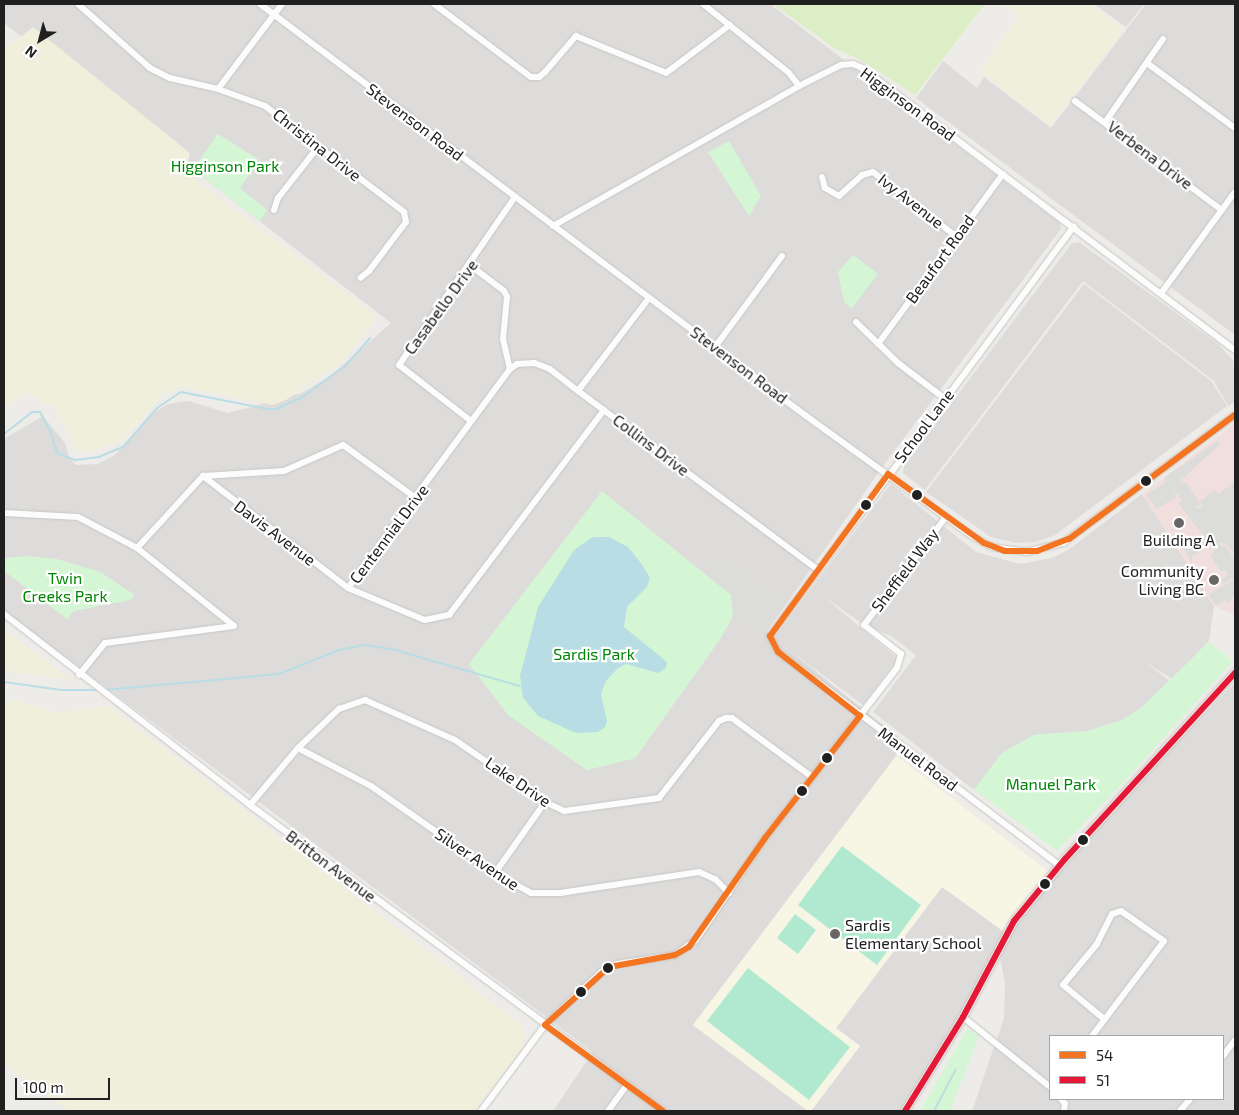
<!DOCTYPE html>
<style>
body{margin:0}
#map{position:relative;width:1239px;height:1115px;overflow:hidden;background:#eeece9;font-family:"Exo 2",sans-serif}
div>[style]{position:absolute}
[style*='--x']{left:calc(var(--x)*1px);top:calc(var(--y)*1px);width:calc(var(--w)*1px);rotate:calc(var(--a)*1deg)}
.residential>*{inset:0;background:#dddcda}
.commercial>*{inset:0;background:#f1dfdd}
.education>*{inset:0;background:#f7f6e5}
.religious>*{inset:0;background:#dcdcda}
.farmland>*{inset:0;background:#efefdb}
.grass>*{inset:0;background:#dceec5}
.park>*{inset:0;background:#d5f6d4}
.pitch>*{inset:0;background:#b0e9d0}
.water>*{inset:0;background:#b9dde5}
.stream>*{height:2px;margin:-1px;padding:0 1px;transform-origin:1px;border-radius:1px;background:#b9dde5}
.roads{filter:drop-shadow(0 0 1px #c7c6c5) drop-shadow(0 0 1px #c7c6c5)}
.minor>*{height:6px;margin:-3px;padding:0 3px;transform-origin:3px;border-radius:3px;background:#fcfcfc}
.major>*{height:8px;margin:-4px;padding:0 4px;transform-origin:4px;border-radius:4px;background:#f1ece6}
.bus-1>*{height:6px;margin:-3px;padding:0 3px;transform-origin:3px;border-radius:3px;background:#f37421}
.bus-2>*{height:6px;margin:-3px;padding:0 3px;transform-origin:3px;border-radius:3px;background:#e31937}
.dots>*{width:14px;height:14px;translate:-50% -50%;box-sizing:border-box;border:2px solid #fff;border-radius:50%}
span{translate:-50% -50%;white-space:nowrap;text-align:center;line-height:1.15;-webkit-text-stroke:4.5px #fff;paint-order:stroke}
.street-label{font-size:16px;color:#202020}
.park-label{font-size:16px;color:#038508}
.poi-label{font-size:16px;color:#202020}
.right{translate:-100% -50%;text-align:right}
.left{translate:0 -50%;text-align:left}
.frame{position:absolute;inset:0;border:5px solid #202020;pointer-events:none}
.legend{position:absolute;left:1049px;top:1035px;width:175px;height:65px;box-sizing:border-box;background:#fff;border:1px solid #a6a6a6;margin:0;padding:6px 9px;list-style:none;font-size:15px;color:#202020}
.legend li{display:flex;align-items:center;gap:10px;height:25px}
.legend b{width:25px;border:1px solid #a6a6a6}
.north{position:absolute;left:15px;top:15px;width:50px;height:50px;-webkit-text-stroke:4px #fff;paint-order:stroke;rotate:217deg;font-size:14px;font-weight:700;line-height:20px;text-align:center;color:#202020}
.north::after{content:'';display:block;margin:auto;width:18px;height:22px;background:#202020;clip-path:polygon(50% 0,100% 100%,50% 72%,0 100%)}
.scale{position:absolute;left:15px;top:1078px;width:95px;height:22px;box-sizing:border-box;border:2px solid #202020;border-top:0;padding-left:6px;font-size:15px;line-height:18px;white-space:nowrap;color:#202020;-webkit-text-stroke:4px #fff;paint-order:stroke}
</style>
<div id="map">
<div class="residential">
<div style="clip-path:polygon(evenodd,4px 4px,770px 4px,1060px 223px,1061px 229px,886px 462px,767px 631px,775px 637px,891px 484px,976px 552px,1020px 564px,1052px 558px,1068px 550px,1142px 494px,1214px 606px,1209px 641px,1172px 679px,1145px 662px,1171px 682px,1140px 709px,1122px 720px,1088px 731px,1034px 735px,1002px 753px,974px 790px,873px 712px,916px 655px,891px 636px,864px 625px,823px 596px,898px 659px,863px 705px,788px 649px,898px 737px,896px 756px,693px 1025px,808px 1111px,553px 1111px,593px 1052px,4px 611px,4px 439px,43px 416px,65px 443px,69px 457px,76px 465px,98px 464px,115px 455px,150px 415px,168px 404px,189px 401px,228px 413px,302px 393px,329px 377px,391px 323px,4px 23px,4px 4px,733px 616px,720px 639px,635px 758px,586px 770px,733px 616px)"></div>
<div style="clip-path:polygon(1094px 4px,1144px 4px,1126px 27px)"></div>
<div style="clip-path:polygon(1146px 4px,1235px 4px,1235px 335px,916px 98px,943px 61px,977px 88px,984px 77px,1051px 128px)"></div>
<div style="clip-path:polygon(1079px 242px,1218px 344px,1233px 360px,1235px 402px,1228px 406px,1214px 381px,1083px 281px,925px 490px,903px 473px,904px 466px,1072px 243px)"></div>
<div style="clip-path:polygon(1084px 284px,1211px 381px,1227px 406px,1055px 535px,1036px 542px,1016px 543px,991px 537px,926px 492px)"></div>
<div style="clip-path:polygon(evenodd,1235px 683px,1235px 1111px,972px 1111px,1004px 1018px,1005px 983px,1000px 957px,995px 954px,963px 1017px,901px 1111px,811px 1111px,860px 1046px,836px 1028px,942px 886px,1003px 931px,1118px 803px,1235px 683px,1050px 1036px,1223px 1036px,1223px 1099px,1050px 1099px,1050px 1036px)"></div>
</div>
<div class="commercial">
<div style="clip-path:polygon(1235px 423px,1235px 615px,1214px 606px,1142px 494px)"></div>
</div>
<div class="education">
<div style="clip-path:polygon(896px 756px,1048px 871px,1003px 931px,942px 887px,836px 1028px,860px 1046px,811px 1111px,808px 1111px,693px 1025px)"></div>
</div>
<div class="religious">
<div style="clip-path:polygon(1218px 441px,1220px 444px,1180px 481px,1182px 484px,1186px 482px,1200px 504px,1196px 507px,1198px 509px,1202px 506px,1200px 501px,1215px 490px,1219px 494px,1235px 481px,1235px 555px,1225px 543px,1219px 542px,1221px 547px,1225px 545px,1235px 560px,1235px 593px,1228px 604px,1225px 600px,1216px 606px,1209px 595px,1231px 581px,1235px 583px,1232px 578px,1223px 584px,1221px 580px,1228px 574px,1225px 570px,1221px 572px,1211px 556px,1214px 550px,1209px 542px,1206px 542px,1207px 547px,1192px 557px,1192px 562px,1181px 545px,1200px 534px,1203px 538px,1204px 536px,1178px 503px,1181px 500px,1178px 494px,1174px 493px,1176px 497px,1157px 509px,1146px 495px,1167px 481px,1172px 486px,1164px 478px)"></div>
<div style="clip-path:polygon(718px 556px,779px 602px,760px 628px,699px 581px)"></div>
</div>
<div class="farmland">
<div style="clip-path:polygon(1001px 4px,1091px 4px,1124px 29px,1050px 125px,980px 71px,1019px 15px)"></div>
<div style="clip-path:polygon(33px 27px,190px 153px,185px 172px,371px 311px,376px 319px,343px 361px,286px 400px,273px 405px,185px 387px,162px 394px,122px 441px,100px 449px,78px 453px,56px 409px,28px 392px,4px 408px,4px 50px)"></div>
<div style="clip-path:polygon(4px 629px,71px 680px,4px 671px)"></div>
<div style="clip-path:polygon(15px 701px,59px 713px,109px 706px,523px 1026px,524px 1046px,474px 1111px,68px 1111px,4px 1064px,4px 703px)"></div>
</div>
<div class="grass">
<div style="clip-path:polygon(773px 4px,985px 4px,915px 95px,863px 61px,834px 48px)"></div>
</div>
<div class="park">
<div style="clip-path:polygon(218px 134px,259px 160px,240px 188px,267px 210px,260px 221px,193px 169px)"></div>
<div style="clip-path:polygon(729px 141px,761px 196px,749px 216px,708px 152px)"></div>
<div style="clip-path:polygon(853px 255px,878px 274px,852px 308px,844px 302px,838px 272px)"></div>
<div style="clip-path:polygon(602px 491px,731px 595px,733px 616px,720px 639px,635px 758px,587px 770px,508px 715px,469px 664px)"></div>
<div style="clip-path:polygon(27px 556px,57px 559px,100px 572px,135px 595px,130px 600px,74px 611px,67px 619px,4px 571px,5px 558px)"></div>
<div style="clip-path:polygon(1209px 642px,1233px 661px,1123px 783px,1057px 851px,974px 790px,1002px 753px,1034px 735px,1088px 731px,1122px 720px,1140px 709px)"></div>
<div style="clip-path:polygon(968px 1028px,979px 1036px,950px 1111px,920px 1111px)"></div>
</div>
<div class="pitch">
<div style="clip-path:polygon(842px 846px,921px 905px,877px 965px,798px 905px)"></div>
<div style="clip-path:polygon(795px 914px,816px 930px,798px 954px,777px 938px)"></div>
<div style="clip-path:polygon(748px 968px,850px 1047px,809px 1100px,707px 1021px)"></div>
</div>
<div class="water">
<div style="clip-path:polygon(593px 537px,609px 537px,628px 547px,641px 563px,650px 578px,647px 587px,627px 607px,624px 627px,667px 662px,666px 668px,658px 673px,626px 664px,617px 669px,606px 681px,601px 694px,607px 721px,605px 727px,598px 732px,576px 733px,538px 716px,523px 698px,520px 676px,538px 607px,574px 550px)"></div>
</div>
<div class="stream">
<div style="--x:4;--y:434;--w:36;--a:-38"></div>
<div style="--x:32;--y:412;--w:8;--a:0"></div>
<div style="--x:40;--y:412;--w:21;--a:62"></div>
<div style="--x:50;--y:431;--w:23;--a:72"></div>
<div style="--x:57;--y:453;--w:19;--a:21"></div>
<div style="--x:75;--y:460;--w:24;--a:-7"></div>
<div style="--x:99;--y:457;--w:26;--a:-23"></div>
<div style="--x:123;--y:447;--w:52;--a:-48.9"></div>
<div style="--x:157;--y:408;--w:29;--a:-34"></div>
<div style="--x:181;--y:392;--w:89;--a:11.1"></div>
<div style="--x:268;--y:409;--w:8;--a:0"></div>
<div style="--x:276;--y:409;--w:27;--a:-24"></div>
<div style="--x:301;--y:398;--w:54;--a:-36"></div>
<div style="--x:345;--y:366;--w:38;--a:-48"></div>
<div style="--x:4;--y:682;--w:58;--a:8"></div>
<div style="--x:61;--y:690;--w:38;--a:0"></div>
<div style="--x:104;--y:690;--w:176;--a:-5.2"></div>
<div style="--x:279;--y:674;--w:65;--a:-21.8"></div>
<div style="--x:339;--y:650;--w:26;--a:-11"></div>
<div style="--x:365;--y:645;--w:30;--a:9"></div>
<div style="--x:395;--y:650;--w:130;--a:16.1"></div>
<div style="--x:934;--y:1111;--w:47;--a:-62.4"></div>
</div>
<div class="roads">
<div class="minor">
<div style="--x:78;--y:4;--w:96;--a:41.6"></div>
<div style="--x:150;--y:68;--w:22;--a:27"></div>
<div style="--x:170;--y:78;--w:49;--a:12.9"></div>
<div style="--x:218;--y:89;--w:50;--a:19.9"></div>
<div style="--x:265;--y:106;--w:175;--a:37.3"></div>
<div style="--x:404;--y:212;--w:10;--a:79"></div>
<div style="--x:406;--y:222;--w:61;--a:127.1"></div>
<div style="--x:369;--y:271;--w:11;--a:142"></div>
<div style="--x:260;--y:4;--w:674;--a:37.04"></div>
<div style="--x:798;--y:410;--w:215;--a:35.9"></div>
<div style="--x:972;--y:536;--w:23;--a:29"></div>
<div style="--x:992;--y:547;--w:34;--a:8"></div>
<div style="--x:1026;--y:552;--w:38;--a:-14"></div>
<div style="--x:1063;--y:543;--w:214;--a:-36.7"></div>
<div style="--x:434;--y:4;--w:121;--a:37"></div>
<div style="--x:531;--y:77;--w:8;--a:0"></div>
<div style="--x:539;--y:77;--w:8;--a:-40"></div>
<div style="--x:545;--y:72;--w:48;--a:-49.3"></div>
<div style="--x:576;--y:36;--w:97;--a:22.3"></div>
<div style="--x:666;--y:73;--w:80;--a:-36.9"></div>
<div style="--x:703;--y:4;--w:110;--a:38.7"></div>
<div style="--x:789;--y:73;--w:16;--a:52"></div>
<div style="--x:1147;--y:63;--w:109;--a:36.5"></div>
<div style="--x:218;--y:89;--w:106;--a:-53"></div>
<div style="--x:1075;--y:101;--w:183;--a:36.6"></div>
<div style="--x:1106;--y:121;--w:100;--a:-55.2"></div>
<div style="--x:822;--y:177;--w:11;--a:75"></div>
<div style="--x:825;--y:188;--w:16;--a:30"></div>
<div style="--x:839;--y:196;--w:31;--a:-42"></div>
<div style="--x:862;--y:175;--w:11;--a:-15"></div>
<div style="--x:873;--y:172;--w:106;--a:37.7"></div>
<div style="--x:274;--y:210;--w:13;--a:-72"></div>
<div style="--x:278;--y:198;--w:65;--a:-51.9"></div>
<div style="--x:553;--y:226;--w:283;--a:-29.6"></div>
<div style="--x:799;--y:86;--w:47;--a:-26.6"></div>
<div style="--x:841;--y:65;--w:12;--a:-5"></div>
<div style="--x:853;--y:64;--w:10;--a:24"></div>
<div style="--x:862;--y:68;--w:468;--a:37.1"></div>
<div style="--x:471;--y:266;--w:41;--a:37.1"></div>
<div style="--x:504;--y:291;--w:7;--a:63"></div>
<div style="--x:507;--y:297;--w:42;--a:95.4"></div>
<div style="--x:503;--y:339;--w:31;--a:77"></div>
<div style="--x:1162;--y:292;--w:124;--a:-53.9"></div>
<div style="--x:649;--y:298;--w:117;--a:127.4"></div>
<div style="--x:578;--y:391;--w:298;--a:36.7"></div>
<div style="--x:856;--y:322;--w:59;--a:44.3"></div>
<div style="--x:898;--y:363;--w:58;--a:37.3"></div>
<div style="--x:878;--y:344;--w:211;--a:-53.7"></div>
<div style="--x:715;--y:347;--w:113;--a:-53.6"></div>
<div style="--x:578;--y:391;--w:36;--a:-142"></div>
<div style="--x:550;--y:369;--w:17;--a:-159"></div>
<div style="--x:534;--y:363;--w:17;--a:177"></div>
<div style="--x:517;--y:364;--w:9;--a:144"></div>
<div style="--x:510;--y:369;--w:272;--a:126.5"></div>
<div style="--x:348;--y:588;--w:83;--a:22.6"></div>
<div style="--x:425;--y:620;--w:25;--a:-12"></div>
<div style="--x:449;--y:615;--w:257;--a:-52.9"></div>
<div style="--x:471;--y:421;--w:91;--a:-142.1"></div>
<div style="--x:399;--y:365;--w:204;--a:-55.4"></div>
<div style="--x:203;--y:476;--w:183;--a:37.7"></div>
<div style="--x:4;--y:513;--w:74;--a:3.1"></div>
<div style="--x:78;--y:517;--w:67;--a:27.7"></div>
<div style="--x:137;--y:548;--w:124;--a:38.8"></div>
<div style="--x:234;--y:626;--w:130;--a:172.5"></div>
<div style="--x:105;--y:643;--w:41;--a:129.1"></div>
<div style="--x:137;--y:548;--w:98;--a:-47.5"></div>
<div style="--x:203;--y:476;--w:81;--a:-3.5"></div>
<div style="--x:284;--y:471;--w:64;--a:-23.8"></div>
<div style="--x:343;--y:445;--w:90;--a:36"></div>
<div style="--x:4;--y:614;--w:311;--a:37.8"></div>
<div style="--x:250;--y:805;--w:514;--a:36.54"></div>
<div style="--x:298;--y:748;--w:82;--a:27.5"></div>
<div style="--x:371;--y:786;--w:151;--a:35.1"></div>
<div style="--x:495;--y:873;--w:41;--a:29.1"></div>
<div style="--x:531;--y:893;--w:29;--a:0"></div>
<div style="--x:560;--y:893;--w:141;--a:-8.6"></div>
<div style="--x:699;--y:872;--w:17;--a:24"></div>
<div style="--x:715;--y:879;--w:20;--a:45"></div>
<div style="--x:250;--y:805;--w:75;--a:-49.9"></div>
<div style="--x:298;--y:748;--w:57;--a:-43.6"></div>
<div style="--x:339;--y:709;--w:28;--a:-19"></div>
<div style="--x:365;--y:700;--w:98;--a:24"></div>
<div style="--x:455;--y:740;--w:109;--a:34.6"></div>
<div style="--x:545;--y:802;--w:21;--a:25"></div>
<div style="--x:564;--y:811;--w:96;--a:-7.8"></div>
<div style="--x:659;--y:798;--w:98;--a:-52.1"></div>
<div style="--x:719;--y:721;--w:8;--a:-23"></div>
<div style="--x:726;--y:718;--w:6;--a:0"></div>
<div style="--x:732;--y:718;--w:99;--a:36.4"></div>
<div style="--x:1059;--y:865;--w:353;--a:-142.8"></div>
<div style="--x:778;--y:652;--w:18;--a:-117"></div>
<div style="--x:770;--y:636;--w:510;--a:-53.44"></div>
<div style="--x:495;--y:873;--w:87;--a:-54.8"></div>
<div style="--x:963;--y:1017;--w:112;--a:38.8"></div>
<div style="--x:1092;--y:1036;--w:119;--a:-52.8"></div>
<div style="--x:1164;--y:941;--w:52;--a:-145.1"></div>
<div style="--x:1121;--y:911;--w:9;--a:162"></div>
<div style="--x:1112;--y:914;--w:34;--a:117"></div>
<div style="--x:1097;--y:944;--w:53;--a:129.7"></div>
<div style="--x:1063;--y:985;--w:52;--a:39.5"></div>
<div style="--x:1223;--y:1056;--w:20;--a:-53"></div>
<div style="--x:1061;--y:1099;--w:6;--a:51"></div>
<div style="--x:1065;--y:1104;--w:7;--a:98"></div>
<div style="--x:481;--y:1111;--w:107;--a:-53.3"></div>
<div style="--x:545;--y:1025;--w:77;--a:-43.4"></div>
<div style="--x:601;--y:972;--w:18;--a:-27"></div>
<div style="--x:617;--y:964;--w:59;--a:-8.8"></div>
<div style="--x:675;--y:955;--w:26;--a:-36"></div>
<div style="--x:696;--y:940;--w:123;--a:-55.9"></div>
<div style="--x:765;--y:838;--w:215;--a:-52.2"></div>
<div style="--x:897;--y:668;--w:15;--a:-74"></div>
<div style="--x:901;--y:654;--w:47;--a:-141.9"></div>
<div style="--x:864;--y:625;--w:136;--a:-52.8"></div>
<div style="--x:608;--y:1111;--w:32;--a:-54"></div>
<div style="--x:1180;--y:1111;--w:16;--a:-50"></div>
</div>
<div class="major">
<div style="--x:905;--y:1111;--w:110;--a:-58.3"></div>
<div style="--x:963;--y:1017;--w:109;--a:-62"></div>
<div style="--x:1014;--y:921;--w:80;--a:-50.6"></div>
<div style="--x:1065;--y:859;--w:252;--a:-47.6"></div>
</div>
</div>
<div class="bus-1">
<div style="--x:888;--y:474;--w:118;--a:35.7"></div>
<div style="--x:984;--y:543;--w:22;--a:21"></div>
<div style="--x:1005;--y:551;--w:32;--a:0"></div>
<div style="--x:1037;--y:551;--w:34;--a:-21"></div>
<div style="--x:1069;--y:539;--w:207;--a:-36.8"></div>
<div style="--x:860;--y:716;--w:104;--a:-142"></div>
<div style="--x:778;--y:652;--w:18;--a:-117"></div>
<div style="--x:770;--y:636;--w:200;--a:-53.9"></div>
<div style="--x:545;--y:1025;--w:86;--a:-42.2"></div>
<div style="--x:609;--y:967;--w:67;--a:-10.3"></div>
<div style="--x:675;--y:955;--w:16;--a:-30"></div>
<div style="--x:689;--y:947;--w:133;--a:-55.1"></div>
<div style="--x:765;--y:838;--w:155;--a:-52.1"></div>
<div style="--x:545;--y:1025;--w:146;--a:36.1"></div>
</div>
<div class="bus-2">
<div style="--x:905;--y:1111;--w:110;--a:-58.3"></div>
<div style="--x:963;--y:1017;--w:109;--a:-62"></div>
<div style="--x:1014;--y:921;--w:80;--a:-50.6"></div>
<div style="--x:1065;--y:859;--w:252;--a:-47.6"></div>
</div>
<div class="dots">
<div style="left:1146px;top:481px;background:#202020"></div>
<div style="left:917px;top:495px;background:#202020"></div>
<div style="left:866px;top:505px;background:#202020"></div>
<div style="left:1179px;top:523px;background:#686766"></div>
<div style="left:1214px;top:580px;background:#686766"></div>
<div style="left:827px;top:758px;background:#202020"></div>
<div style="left:802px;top:791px;background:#202020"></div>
<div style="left:1083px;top:840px;background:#202020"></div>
<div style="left:1045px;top:884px;background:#202020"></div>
<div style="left:835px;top:934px;background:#686766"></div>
<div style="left:608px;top:968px;background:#202020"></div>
<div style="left:581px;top:992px;background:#202020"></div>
</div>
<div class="street-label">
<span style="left:908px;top:104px;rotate:36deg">Higginson Road</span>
<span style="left:415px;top:122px;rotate:37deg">Stevenson Road</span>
<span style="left:317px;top:145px;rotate:38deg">Christina Drive</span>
<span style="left:1150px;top:155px;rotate:37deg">Verbena Drive</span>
<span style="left:911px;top:201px;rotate:38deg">Ivy Avenue</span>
<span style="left:940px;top:259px;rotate:-54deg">Beaufort Road</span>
<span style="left:441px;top:307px;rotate:-54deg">Casabello Drive</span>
<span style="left:739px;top:365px;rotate:37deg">Stevenson Road</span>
<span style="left:924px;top:426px;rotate:-53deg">School Lane</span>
<span style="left:651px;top:445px;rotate:37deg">Collins Drive</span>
<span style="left:275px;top:533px;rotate:37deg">Davis Avenue</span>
<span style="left:389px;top:534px;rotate:-53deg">Centennial Drive</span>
<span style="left:905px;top:570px;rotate:-53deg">Sheffield Way</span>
<span style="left:918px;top:759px;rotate:37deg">Manuel Road</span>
<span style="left:518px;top:782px;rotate:34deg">Lake Drive</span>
<span style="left:477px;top:859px;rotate:34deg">Silver Avenue</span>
<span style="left:331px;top:866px;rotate:37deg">Britton Avenue</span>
</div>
<div class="park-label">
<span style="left:225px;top:166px">Higginson Park</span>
<span style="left:65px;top:587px">Twin<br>Creeks Park</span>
<span style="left:594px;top:654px">Sardis Park</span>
<span style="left:1051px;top:784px">Manuel Park</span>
</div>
<div class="poi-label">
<span style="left:1179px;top:540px">Building A</span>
<span class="right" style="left:1204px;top:580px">Community<br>Living BC</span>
<span class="left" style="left:845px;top:934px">Sardis<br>Elementary School</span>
</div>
<div class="frame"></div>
<ul class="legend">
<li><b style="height:6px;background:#f37421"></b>54</li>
<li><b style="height:6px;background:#e31937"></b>51</li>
</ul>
<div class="north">N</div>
<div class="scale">100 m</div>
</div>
